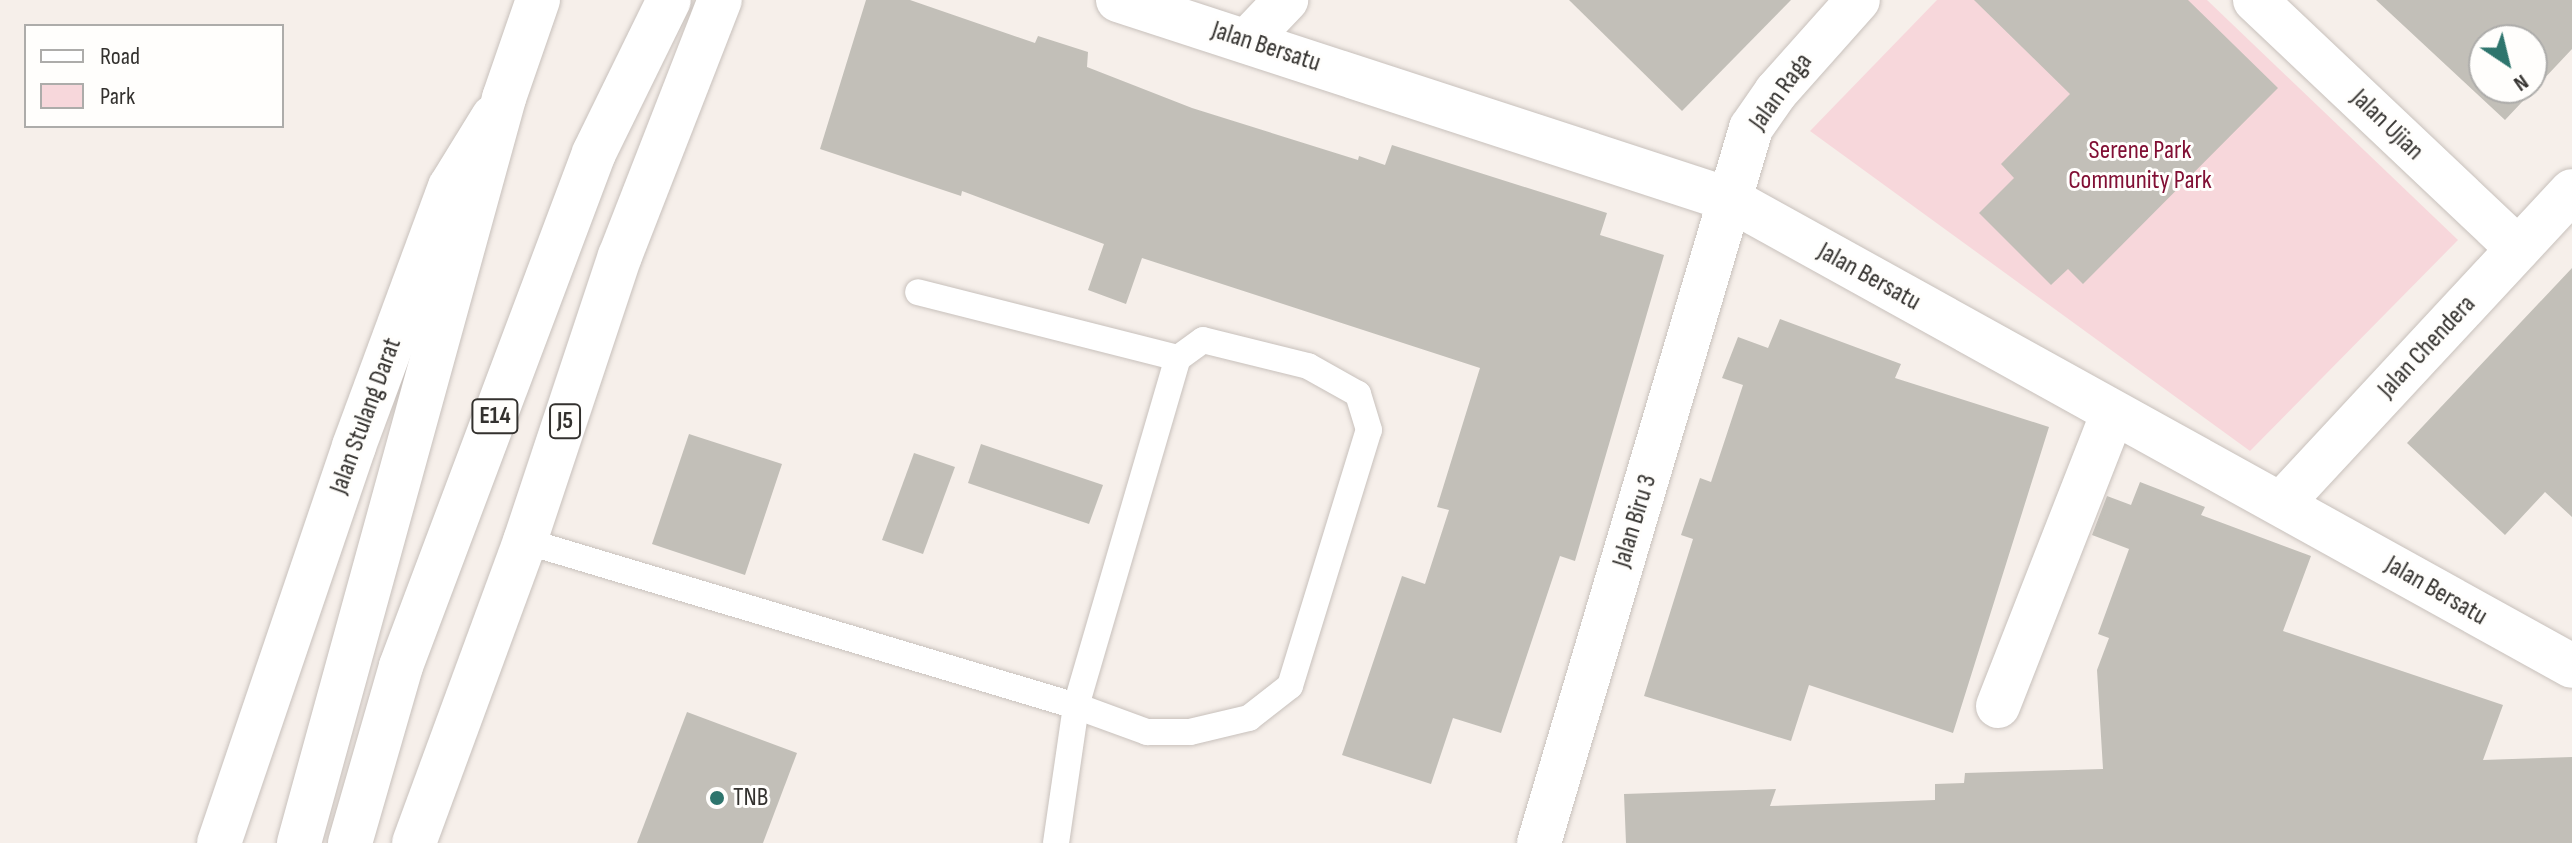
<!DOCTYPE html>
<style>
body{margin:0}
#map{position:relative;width:2572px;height:843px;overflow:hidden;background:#f6efea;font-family:"Sofia Sans Condensed",sans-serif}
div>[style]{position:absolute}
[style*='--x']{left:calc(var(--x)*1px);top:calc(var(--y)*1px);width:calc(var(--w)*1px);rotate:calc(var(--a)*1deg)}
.green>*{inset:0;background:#f7d7db}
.building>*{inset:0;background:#c2bfb8}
.roads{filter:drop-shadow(0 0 2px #c8c1bc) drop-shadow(0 0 2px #c8c1bc)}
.service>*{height:26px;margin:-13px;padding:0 13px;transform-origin:13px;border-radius:13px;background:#fff}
.minor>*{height:44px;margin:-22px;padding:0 22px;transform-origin:22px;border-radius:22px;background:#fff}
.primary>*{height:44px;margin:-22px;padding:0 22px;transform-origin:22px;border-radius:22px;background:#fff}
.trunk>*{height:44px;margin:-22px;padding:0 22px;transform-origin:22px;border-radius:22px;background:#fff}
.motorway>*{height:44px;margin:-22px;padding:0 22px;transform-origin:22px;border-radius:22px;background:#fff}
.dots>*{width:22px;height:22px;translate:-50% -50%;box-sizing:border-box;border:4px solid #fffefc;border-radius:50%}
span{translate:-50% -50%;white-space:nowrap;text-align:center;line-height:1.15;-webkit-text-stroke:6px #fffefc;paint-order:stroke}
.shield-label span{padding:2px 6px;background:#fffefc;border:2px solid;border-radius:6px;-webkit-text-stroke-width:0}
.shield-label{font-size:24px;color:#33312e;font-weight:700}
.street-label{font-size:26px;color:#33312e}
.park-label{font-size:26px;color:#810f34}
.poi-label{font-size:26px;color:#33312e}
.left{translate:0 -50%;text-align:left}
.legend{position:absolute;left:24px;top:24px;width:260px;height:104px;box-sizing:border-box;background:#fffefc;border:2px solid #adacaa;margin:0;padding:10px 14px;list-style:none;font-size:24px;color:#33312e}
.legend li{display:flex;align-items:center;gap:16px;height:40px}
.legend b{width:40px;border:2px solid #adacaa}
.north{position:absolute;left:2468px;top:24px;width:80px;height:80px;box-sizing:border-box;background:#fffefc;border:2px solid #adacaa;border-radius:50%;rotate:145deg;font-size:22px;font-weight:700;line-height:32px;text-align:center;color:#33312e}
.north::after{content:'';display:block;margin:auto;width:28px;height:36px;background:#2e756d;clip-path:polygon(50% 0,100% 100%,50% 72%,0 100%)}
</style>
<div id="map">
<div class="green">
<div style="clip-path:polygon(1937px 0,2207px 0,2458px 240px,2250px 451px,1810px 131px)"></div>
</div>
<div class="building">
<div style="clip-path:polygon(866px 0,910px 0,1035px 43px,1038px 36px,1088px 52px,1087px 67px,1192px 108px,1358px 160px,1359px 156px,1385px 165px,1392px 145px,1607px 213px,1600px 235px,1664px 255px,1575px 561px,1560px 556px,1501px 733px,1453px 718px,1431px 784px,1342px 755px,1402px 576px,1425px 584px,1449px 510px,1437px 507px,1480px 368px,1142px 258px,1126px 304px,1088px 290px,1104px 244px,962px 191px,961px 196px,820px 149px)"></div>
<div style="clip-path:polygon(1569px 0,1791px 0,1682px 111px)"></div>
<div style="clip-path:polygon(1974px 0,2188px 0,2278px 88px,2083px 284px,2068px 269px,2051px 285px,1979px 213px,2014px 178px,2001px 164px,2070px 94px)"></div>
<div style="clip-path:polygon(evenodd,2376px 0,2572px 0,2572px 49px,2505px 120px,2376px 0,2484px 40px,2532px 40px,2532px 88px,2484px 88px,2484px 40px)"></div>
<div style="clip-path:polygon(2572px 268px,2572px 517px,2545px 492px,2505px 535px,2407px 443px)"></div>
<div style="clip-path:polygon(1780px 319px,1901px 364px,1895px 378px,2049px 427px,1953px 733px,1809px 685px,1791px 741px,1644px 696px,1693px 539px,1681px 535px,1700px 478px,1711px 482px,1743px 385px,1722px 378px,1738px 337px,1768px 348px)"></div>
<div style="clip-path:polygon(689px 434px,782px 464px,745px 575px,652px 544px)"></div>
<div style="clip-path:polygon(981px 444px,1103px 485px,1089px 524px,968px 483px)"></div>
<div style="clip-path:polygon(914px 453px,955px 467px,923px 554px,882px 540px)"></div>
<div style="clip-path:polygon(2140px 482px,2205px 507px,2201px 515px,2311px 556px,2283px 631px,2503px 705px,2483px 760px,2572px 757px,2572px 843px,1626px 843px,1624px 794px,1776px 789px,1770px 806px,1935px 800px,1935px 784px,1964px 783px,1965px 773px,2103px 769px,2097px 670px,2109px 638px,2098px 634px,2129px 549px,2092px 535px,2107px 496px,2131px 505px)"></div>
<div style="clip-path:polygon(687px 712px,797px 753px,763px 843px,637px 843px)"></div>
</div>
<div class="roads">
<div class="service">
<div style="--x:525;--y:541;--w:575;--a:16.67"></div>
<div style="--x:1076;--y:706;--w:76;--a:20.1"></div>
<div style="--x:1147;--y:732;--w:43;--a:0"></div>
<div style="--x:1190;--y:732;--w:61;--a:-13.3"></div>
<div style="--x:1249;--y:718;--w:52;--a:-38"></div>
<div style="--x:1290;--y:686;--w:268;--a:-72.9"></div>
<div style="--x:1369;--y:430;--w:38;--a:-107"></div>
<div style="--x:1358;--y:394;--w:57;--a:-150.8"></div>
<div style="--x:1308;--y:366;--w:108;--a:-166.1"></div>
<div style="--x:1203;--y:340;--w:31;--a:144"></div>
<div style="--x:1178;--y:358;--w:268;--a:-165.8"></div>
<div style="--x:1056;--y:843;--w:138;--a:-81.7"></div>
<div style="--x:1076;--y:706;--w:363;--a:-73.7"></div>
</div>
<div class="minor">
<div style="--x:1118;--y:0;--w:645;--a:18.07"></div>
<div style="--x:1731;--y:200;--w:961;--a:28.99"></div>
<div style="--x:2255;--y:0;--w:362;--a:43.4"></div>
<div style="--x:1247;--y:41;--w:57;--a:-46.4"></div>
<div style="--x:2281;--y:504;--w:427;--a:-47.1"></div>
<div style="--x:1998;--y:706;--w:315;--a:-68.6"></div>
<div style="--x:1539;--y:843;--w:746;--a:-73.48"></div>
<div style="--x:1751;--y:128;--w:44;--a:-55.2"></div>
<div style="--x:1776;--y:92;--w:123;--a:-48.3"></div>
</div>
<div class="primary">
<div style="--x:219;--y:843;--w:419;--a:-71.2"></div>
<div style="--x:354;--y:446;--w:276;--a:-69.7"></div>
<div style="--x:450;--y:187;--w:82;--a:-58.4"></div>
<div style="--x:414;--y:843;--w:322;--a:-69.8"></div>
<div style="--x:525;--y:541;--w:300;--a:-71.6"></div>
<div style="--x:620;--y:256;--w:275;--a:-68.7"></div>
</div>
<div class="trunk">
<div style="--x:504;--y:98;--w:104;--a:-70.9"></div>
</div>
<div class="motorway">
<div style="--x:299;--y:843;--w:773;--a:-74.61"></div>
<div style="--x:350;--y:843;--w:184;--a:-73.9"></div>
<div style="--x:401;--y:666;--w:548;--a:-69.38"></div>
<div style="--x:594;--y:153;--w:170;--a:-63.9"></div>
</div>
</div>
<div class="dots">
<div style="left:717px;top:798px;background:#2e756d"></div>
</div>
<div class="shield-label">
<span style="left:495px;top:416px">E14</span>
<span style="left:565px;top:421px">J5</span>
</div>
<div class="street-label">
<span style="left:1266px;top:47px;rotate:18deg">Jalan Bersatu</span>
<span style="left:1781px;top:92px;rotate:-54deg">Jalan Raga</span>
<span style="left:2387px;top:125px;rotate:44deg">Jalan Ujian</span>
<span style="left:1869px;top:277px;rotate:29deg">Jalan Bersatu</span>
<span style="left:2427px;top:347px;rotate:-47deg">Jalan Chendera</span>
<span style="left:366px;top:416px;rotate:-70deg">Jalan Stulang Darat</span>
<span style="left:1635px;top:521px;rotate:-73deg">Jalan Biru 3</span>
<span style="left:2436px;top:591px;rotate:30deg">Jalan Bersatu</span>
</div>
<div class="park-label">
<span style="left:2140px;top:166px">Serene Park<br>Community Park</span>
</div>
<div class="poi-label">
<span class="left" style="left:733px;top:798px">TNB</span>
</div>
<ul class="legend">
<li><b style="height:10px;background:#fff"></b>Road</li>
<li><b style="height:22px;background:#f7d7db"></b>Park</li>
</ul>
<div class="north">N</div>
</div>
